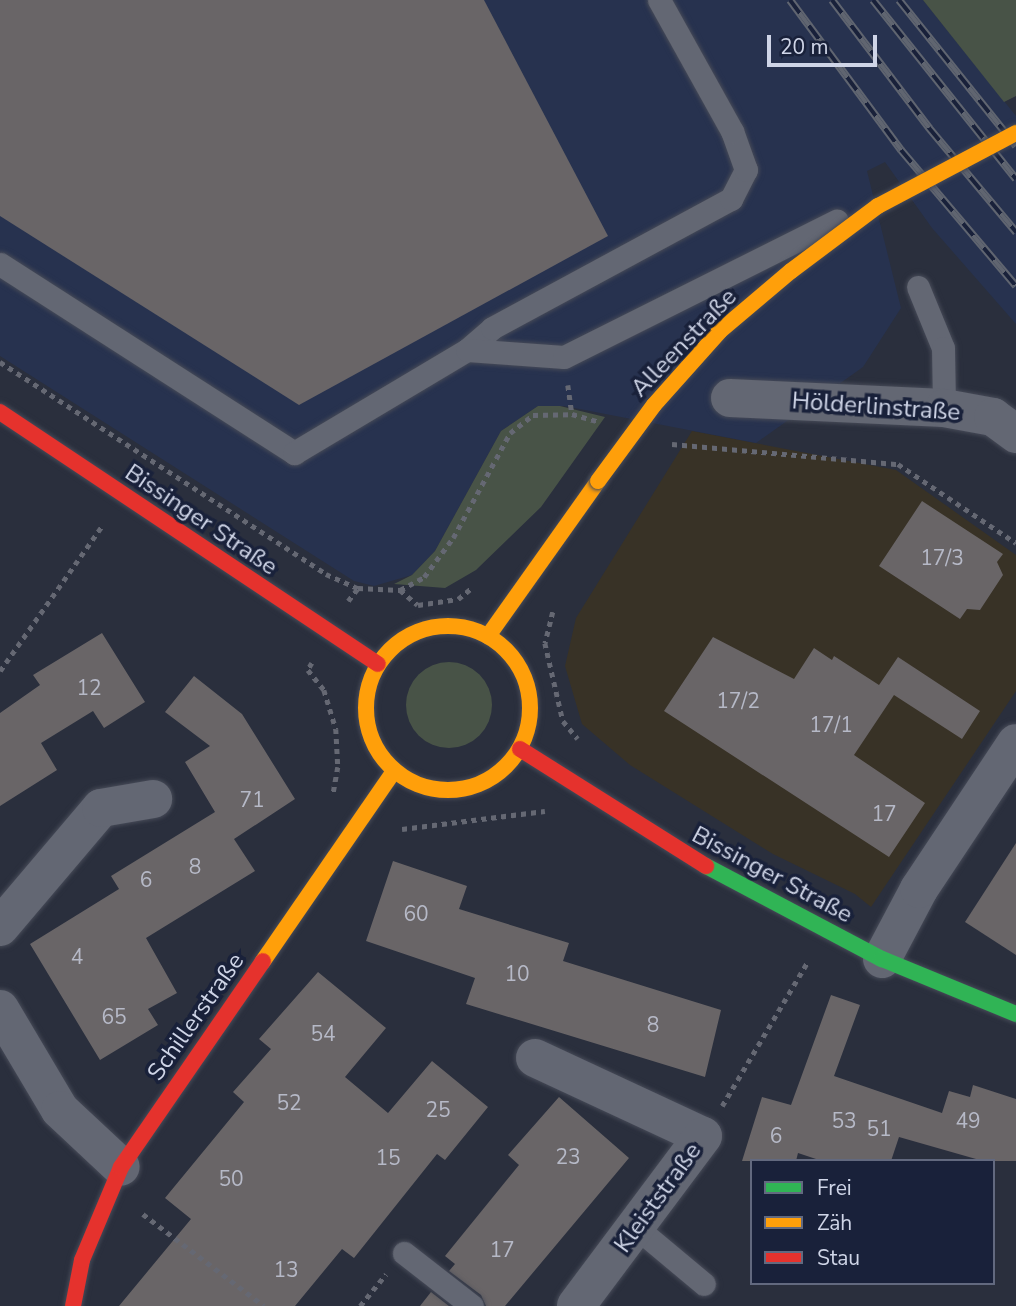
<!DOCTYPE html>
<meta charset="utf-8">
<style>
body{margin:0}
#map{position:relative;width:1016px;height:1306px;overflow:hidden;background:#2a2f3d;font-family:"Nunito Sans",sans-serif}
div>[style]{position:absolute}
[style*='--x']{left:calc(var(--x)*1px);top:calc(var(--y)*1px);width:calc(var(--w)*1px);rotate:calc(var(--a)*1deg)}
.commercial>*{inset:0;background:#383226}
.built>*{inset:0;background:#27324f}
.green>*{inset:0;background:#485347}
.round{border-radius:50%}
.building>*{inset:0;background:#696567}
.path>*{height:4.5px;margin-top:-2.25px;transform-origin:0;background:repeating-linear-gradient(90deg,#656873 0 5px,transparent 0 10px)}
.roads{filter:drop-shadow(0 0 2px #464a57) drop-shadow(0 0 2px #464a57)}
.lane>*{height:23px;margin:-11.5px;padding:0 11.5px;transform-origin:11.5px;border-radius:11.5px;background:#636773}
.street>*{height:38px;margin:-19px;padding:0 19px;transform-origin:19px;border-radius:19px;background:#636773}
.fast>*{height:16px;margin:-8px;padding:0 8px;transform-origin:8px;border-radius:8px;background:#30b455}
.slow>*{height:16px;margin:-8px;padding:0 8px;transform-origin:8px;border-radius:8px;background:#ff9f0a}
.slow>.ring{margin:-8px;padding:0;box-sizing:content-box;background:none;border:16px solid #ff9f0a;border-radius:50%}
.jam>*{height:16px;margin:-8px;padding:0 8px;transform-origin:8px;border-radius:8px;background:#e5322d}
.rail>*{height:8px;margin-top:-4px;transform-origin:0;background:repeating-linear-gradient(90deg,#19213a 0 16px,#606570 0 32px);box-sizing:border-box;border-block:2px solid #606570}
.bridges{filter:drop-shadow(0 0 2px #464a57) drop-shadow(0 0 2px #464a57)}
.slow-bridge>*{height:16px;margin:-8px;padding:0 8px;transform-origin:8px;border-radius:8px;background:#ff9f0a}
span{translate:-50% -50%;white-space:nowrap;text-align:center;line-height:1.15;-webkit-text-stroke:7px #19213a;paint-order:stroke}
.number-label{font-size:21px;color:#b6b9c7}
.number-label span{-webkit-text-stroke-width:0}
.street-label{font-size:24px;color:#cfd5e7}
.legend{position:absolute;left:750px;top:1159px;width:245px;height:126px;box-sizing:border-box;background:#19213a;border:2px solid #62697f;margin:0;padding:9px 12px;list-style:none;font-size:21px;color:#cfd5e7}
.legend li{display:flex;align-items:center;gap:14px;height:35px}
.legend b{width:35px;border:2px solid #62697f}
.scale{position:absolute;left:767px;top:35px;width:110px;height:32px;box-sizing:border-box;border:4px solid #cfd5e7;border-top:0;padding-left:9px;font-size:21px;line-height:24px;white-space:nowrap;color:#cfd5e7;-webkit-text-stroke:5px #19213a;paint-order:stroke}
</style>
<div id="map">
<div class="commercial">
<div style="clip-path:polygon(692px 431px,896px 470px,1016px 555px,1016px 691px,871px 907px,855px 894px,773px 854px,630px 765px,582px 724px,565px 666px,576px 618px)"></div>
</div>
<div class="built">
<div style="clip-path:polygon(0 0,923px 0,1016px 116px,1016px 324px,932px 228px,885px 162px,867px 171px,901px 308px,863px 367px,756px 443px,564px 406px,538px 406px,501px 431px,435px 551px,412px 575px,374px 586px,354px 581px,0 356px)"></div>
</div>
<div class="green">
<div style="clip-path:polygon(923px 0,1016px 0,1016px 96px,1004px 102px)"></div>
<div style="clip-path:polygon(538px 406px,560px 406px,605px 417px,541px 507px,476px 570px,445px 588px,394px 584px,412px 575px,435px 551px,501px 431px)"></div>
<div class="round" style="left:406px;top:662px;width:86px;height:86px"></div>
</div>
<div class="building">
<div style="clip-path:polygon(0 0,484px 0,608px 236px,299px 405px,0 216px)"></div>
<div style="clip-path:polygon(922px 501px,1003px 554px,997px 562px,1003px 575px,980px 610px,967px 609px,960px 619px,879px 566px)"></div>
<div style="clip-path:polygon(102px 633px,145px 702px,104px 728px,93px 711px,41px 743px,57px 770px,0 806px,0 713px,40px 685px,33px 675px)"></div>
<div style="clip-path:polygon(713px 637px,794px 679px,814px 648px,832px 660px,834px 656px,879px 685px,898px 657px,980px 711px,962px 739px,894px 695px,854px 755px,925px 803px,889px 857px,664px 711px)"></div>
<div style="clip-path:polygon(194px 676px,242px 714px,295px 799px,234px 839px,255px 871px,146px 938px,177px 993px,148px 1009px,158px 1025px,100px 1060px,30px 944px,119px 889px,111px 876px,215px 812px,185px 762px,210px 746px,165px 712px)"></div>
<div style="clip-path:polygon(1016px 843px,1016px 955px,965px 922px)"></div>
<div style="clip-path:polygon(393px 861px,467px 886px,459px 909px,569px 943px,563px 961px,721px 1010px,705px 1077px,466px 1004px,475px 978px,366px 941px)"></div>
<div style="clip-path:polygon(318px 972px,386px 1028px,345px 1077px,388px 1113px,432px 1061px,488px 1107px,445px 1160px,437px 1154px,354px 1258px,342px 1249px,295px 1306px,119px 1306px,191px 1219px,165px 1198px,244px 1102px,233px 1092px,271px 1049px,259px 1039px)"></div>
<div style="clip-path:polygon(831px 995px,860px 1005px,834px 1076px,942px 1113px,949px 1091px,970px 1097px,973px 1085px,1016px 1099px,1016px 1161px,983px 1161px,899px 1137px,891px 1161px,822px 1161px,798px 1153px,796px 1161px,742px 1161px,762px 1097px,791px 1105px)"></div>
<div style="clip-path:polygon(559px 1097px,629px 1158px,505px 1306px,486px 1306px,481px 1295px,449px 1271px,455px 1264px,445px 1256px,519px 1165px,508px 1155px)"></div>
<div style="clip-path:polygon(431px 1292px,449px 1306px,420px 1306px)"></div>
</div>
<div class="path">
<div style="--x:0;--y:362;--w:389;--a:33"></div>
<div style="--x:326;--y:574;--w:35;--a:24"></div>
<div style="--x:358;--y:588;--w:42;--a:2.7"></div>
<div style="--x:400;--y:590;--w:27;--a:-28"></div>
<div style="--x:424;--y:577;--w:49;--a:-53.4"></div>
<div style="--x:453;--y:538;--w:119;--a:-61.5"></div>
<div style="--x:510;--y:433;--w:29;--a:-38"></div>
<div style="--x:533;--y:415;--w:39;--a:-1"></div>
<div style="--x:572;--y:414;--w:26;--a:16"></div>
<div style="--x:568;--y:385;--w:29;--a:82"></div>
<div style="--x:672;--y:444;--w:227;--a:5.1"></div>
<div style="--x:898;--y:464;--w:142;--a:33.8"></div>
<div style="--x:400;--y:590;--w:23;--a:40"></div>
<div style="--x:418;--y:605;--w:40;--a:-8.5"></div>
<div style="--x:458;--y:599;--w:19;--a:-39"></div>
<div style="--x:348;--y:601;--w:16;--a:-52"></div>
<div style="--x:553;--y:612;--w:32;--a:104"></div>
<div style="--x:545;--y:643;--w:80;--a:77"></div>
<div style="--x:563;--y:721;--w:23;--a:50"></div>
<div style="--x:312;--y:663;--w:8;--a:120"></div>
<div style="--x:308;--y:670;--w:26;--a:51"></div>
<div style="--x:324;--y:690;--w:41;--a:72.9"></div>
<div style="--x:336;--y:729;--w:38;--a:87"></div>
<div style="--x:338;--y:767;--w:27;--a:100"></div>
<div style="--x:0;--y:671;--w:177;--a:-54.9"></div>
<div style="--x:402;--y:829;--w:144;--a:-7.2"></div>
<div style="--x:722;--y:1106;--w:166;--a:-59.3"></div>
<div style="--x:143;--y:1214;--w:152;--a:37.2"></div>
<div style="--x:360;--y:1306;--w:41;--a:-50.9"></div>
</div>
<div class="roads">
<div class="lane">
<div style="--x:0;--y:264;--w:350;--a:32.7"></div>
<div style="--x:294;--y:453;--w:201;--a:-30.8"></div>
<div style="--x:467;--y:350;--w:33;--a:-41"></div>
<div style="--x:492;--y:328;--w:272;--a:-28.4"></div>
<div style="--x:731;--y:199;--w:33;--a:-63"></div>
<div style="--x:746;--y:170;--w:41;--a:-109.7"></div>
<div style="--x:732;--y:131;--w:150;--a:-119.1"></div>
<div style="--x:918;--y:287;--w:66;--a:67.7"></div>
<div style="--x:943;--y:348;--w:60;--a:89"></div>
<div style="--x:467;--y:350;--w:97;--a:4.1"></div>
<div style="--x:564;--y:357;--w:305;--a:-26.6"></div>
<div style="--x:637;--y:1228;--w:87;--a:39.9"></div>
<div style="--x:404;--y:1253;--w:86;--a:37.9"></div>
</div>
<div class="street">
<div style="--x:730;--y:398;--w:214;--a:2.7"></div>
<div style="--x:944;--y:408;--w:50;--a:10.4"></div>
<div style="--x:993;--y:417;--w:29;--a:36"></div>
<div style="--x:0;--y:927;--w:156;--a:-49.7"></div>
<div style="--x:101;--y:808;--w:53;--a:-9.8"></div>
<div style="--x:882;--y:959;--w:79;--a:-62.1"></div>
<div style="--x:919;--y:889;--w:175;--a:-56.4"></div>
<div style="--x:0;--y:1009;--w:117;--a:59.3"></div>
<div style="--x:60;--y:1110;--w:83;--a:43.1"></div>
<div style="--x:535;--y:1058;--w:185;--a:24.9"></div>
<div style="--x:703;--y:1136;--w:212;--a:126.8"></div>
</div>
<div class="fast">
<div style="--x:706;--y:866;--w:199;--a:27.9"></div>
<div style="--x:882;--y:959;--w:145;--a:22.3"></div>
</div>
<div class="slow">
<div class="ring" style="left:366px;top:626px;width:148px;height:148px"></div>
<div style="--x:488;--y:636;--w:190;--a:-54.6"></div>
<div style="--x:263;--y:961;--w:231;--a:-55.4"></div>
</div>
<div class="jam">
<div style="--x:0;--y:412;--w:454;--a:33.7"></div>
<div style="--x:520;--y:749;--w:220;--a:32.2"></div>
<div style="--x:73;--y:1306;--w:47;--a:-78.9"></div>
<div style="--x:82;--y:1260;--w:101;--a:-67.2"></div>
<div style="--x:121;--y:1167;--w:250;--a:-55.4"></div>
</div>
</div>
<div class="rail">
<div style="--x:790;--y:0;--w:187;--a:53.5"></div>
<div style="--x:901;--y:150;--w:178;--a:49.8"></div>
<div style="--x:832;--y:0;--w:161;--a:52.8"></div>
<div style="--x:929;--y:128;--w:136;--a:50.1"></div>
<div style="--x:873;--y:0;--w:229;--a:51.4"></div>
<div style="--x:899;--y:0;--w:187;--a:51.3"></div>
</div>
<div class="bridges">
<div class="slow-bridge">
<div style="--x:598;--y:481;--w:94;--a:-53.6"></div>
<div style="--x:654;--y:405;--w:99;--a:-48.3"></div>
<div style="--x:720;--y:331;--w:93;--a:-40.2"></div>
<div style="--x:791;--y:271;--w:109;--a:-36.8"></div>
<div style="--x:878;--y:206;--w:156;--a:-27.9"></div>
</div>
</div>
<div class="number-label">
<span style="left:942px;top:558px">17/3</span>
<span style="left:89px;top:688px">12</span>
<span style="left:738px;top:701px">17/2</span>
<span style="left:831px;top:725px">17/1</span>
<span style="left:252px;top:800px">71</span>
<span style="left:884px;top:814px">17</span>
<span style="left:195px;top:867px">8</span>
<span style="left:146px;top:880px">6</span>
<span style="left:416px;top:914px">60</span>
<span style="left:77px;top:957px">4</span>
<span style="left:517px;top:974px">10</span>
<span style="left:114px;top:1017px">65</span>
<span style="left:653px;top:1025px">8</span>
<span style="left:323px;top:1034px">54</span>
<span style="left:289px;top:1103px">52</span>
<span style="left:438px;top:1110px">25</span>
<span style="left:844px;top:1121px">53</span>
<span style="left:968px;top:1121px">49</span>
<span style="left:879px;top:1129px">51</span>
<span style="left:776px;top:1136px">6</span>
<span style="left:568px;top:1157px">23</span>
<span style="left:388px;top:1158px">15</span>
<span style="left:231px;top:1179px">50</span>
<span style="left:502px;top:1250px">17</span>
<span style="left:286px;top:1270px">13</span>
</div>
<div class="street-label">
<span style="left:684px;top:343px;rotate:-46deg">Alleenstraße</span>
<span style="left:876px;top:407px;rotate:4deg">Hölderlinstraße</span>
<span style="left:201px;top:520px;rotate:34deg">Bissinger Straße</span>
<span style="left:772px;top:875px;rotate:28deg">Bissinger Straße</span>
<span style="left:196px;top:1017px;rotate:-55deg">Schillerstraße</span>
<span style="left:658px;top:1198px;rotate:-54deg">Kleiststraße</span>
</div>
<ul class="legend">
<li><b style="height:9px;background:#30b455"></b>Frei</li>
<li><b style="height:9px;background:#ff9f0a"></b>Zäh</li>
<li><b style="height:9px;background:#e5322d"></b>Stau</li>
</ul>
<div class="scale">20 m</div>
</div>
